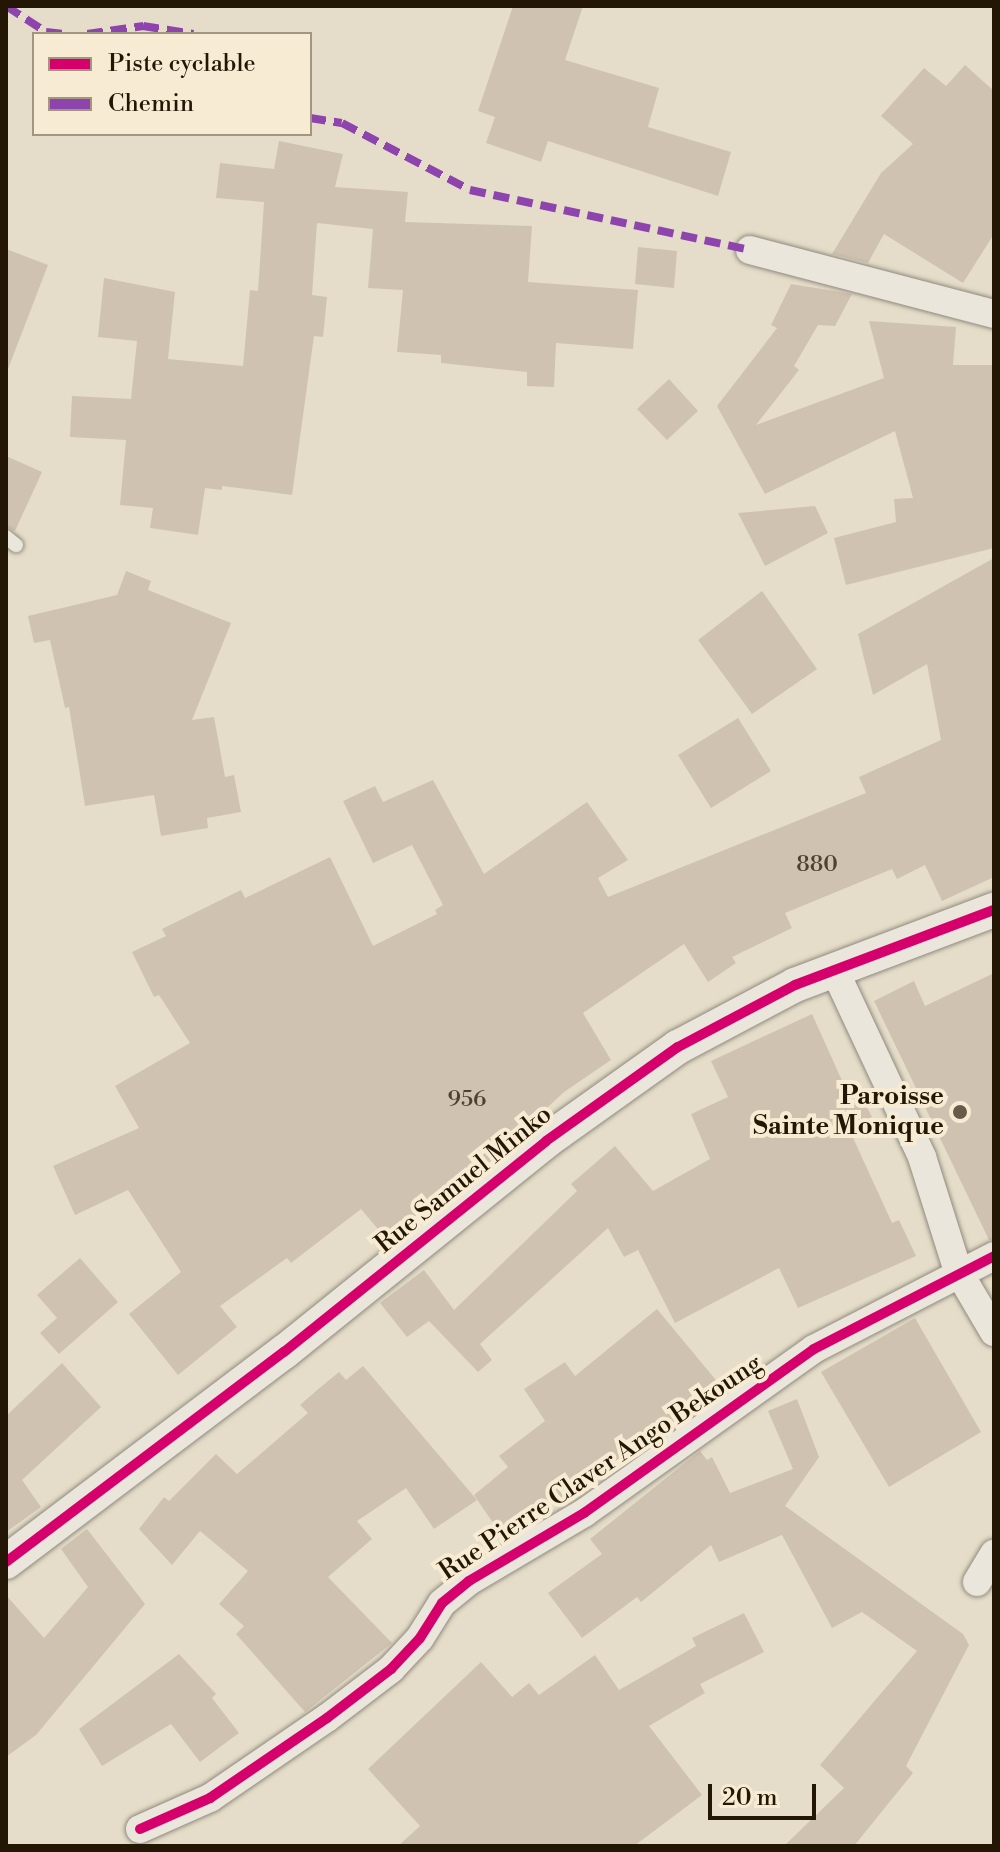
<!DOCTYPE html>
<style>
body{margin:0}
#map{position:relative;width:1000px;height:1852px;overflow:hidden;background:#e5ddc9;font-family:"Libre Bodoni",serif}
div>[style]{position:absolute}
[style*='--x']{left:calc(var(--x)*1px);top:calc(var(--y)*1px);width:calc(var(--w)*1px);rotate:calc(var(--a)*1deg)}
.building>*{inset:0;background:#d0c2b1}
.roads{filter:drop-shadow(0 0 2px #908a7d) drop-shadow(0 0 2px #908a7d)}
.service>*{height:14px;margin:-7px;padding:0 7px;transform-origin:7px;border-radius:7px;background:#eae6dc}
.minor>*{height:28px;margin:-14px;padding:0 14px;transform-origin:14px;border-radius:14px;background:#eae6dc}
.tertiary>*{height:34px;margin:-17px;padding:0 17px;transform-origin:17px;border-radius:17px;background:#eae6dc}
.quiet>*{height:8px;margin-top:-4px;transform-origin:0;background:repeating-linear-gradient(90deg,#8e44ad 0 16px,transparent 0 24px)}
.cycleway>*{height:10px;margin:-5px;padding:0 5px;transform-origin:5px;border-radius:5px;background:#d6006c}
.dots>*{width:22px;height:22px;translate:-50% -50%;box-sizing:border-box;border:4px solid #f7ecd3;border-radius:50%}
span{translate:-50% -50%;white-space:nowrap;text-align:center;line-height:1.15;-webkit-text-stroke:8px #f7ecd3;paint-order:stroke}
.number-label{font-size:22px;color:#4e412f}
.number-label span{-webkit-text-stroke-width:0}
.poi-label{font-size:26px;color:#231604;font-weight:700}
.right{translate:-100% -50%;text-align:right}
.street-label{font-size:26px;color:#231604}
.frame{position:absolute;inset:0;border:8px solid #231604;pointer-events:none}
.legend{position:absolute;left:32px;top:32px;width:280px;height:104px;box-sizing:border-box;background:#f7ecd3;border:2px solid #a29680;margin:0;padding:10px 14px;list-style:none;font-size:24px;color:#231604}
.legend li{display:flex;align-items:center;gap:16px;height:40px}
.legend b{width:40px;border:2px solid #a29680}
.scale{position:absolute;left:708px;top:1784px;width:108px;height:36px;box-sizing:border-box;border:4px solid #231604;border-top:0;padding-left:10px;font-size:24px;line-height:28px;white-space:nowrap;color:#231604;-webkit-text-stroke:6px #f7ecd3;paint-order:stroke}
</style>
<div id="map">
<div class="building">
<div style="clip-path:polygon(513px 6px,583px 6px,565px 60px,659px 88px,648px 127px,731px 152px,718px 196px,548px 141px,541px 162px,486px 143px,495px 117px,478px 111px)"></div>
<div style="clip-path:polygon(965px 65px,994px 91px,994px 234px,963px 283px,884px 234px,868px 263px,832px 254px,881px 173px,913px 144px,881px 116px,924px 68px,946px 86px)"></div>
<div style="clip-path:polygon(279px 141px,343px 154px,335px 187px,408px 192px,405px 222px,532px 226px,528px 282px,638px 290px,633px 349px,556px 343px,554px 387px,527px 386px,527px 372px,441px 363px,441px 355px,397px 352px,403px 290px,368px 288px,373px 229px,317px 223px,312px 295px,327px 297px,323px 337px,314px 336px,292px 495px,222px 486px,222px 490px,205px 488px,198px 535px,150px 528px,153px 508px,120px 505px,126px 440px,70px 437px,72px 396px,131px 399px,137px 341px,98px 337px,104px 278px,175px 292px,168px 359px,243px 366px,250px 290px,258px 291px,264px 202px,216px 198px,220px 163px,274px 169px)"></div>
<div style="clip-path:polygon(638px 247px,677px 251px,674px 288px,635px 284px)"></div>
<div style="clip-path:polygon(6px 249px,48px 265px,8px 369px,6px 368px)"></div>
<div style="clip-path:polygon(791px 284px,852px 294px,835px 326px,818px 325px,794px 366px,799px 370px,756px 425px,884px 378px,869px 321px,956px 327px,953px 365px,994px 365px,994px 548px,846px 585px,834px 538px,896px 522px,894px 499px,913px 498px,895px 431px,765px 494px,717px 406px,777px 328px,771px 325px)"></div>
<div style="clip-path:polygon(669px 379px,698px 411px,667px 440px,637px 409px)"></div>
<div style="clip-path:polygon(6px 456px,42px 472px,15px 531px,6px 527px)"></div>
<div style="clip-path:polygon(815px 506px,828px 533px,765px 566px,738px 513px)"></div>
<div style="clip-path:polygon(994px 558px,994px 877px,942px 901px,925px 865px,897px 879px,892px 869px,785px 913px,792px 928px,732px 957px,736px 963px,708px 982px,684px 944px,583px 1013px,611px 1060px,564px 1092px,496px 1155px,435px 1198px,388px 1241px,361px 1209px,291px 1263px,287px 1258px,220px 1306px,237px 1327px,178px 1375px,129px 1314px,181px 1272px,128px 1190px,75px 1215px,53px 1166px,139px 1128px,115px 1086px,190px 1043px,159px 995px,154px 997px,132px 952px,166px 936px,162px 929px,241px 890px,245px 898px,330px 857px,373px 946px,437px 914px,435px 910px,443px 905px,412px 845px,373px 863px,343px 801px,375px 786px,383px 802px,433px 780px,484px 874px,587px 802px,628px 860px,598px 878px,608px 897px,866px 793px,859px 777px,941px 740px,927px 664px,873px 695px,858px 634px)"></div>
<div style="clip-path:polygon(126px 571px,151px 581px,148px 590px,231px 623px,192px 720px,214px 717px,225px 777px,234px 775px,241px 812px,207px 818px,208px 828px,161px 836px,154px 795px,85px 806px,69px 707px,65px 708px,50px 640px,34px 643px,28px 616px,117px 595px)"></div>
<div style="clip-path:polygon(762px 591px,817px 669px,752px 714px,698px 640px)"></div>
<div style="clip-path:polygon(738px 718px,771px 771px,711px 808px,678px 755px)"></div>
<div style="clip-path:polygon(994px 973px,994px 1239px,989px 1240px,874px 1001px,914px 981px,925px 1006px)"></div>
<div style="clip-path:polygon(812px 1014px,844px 1085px,853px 1081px,872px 1117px,849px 1129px,892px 1223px,899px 1220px,916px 1256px,798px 1308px,779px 1268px,675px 1323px,638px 1250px,624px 1257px,608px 1228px,480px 1344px,492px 1360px,478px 1372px,429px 1321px,407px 1337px,380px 1303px,424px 1270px,454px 1310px,577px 1191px,571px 1184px,615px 1146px,653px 1191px,710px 1159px,691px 1114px,728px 1097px,711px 1061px)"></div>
<div style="clip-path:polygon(80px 1258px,118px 1302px,59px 1354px,40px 1333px,57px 1318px,37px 1295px)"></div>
<div style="clip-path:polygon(657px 1309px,720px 1385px,668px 1429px,502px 1536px,474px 1495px,508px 1467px,499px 1456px,545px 1421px,524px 1389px,565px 1362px,575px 1376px)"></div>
<div style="clip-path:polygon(915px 1318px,981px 1432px,889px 1487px,821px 1372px)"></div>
<div style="clip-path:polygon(62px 1363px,101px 1407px,22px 1480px,41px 1507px,6px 1532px,6px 1416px)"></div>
<div style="clip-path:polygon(363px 1366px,477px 1500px,434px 1529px,406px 1488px,357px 1521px,372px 1539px,328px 1577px,392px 1643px,305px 1712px,236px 1634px,244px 1626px,219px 1604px,248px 1571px,200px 1531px,172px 1565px,139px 1529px,164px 1497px,169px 1501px,216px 1454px,237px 1474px,308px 1413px,300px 1405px,316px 1391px,339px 1372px,346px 1380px)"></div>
<div style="clip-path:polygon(797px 1399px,819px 1457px,785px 1506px,963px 1634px,969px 1645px,906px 1766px,913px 1773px,854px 1846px,784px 1846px,844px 1788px,820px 1765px,917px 1651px,862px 1612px,832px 1628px,782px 1535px,719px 1562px,711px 1545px,641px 1602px,637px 1597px,582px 1638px,548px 1593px,602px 1554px,590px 1539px,700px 1451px,707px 1460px,712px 1457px,730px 1493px,793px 1469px,768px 1411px)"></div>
<div style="clip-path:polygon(87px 1529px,145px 1604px,36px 1735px,6px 1757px,6px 1595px,44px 1638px,88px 1587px,61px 1549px)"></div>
<div style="clip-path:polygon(744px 1613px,764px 1652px,700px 1684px,705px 1693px,649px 1726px,702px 1795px,634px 1846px,398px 1846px,420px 1826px,368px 1769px,481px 1662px,512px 1697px,529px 1683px,539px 1695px,595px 1655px,619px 1690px,696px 1646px,692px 1638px)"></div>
<div style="clip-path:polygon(179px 1654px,216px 1694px,212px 1698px,239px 1733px,200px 1762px,171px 1724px,102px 1766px,79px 1729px)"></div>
</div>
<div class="roads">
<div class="service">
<div style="--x:6;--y:537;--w:13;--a:39"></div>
</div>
<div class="minor">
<div style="--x:750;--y:250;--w:252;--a:14.7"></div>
<div style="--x:835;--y:971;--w:205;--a:64.9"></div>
<div style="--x:922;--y:1157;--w:120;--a:72.5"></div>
<div style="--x:958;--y:1271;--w:71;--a:59.5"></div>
<div style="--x:977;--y:1582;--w:33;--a:-59"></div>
<div style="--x:140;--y:1829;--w:77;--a:-23.9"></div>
<div style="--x:210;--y:1798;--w:142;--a:-34.4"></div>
<div style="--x:327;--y:1718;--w:81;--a:-37.4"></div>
<div style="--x:391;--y:1669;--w:42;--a:-46.9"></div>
<div style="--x:420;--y:1638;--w:41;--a:-57.8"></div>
<div style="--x:442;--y:1603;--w:35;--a:-39"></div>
<div style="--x:469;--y:1581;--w:134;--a:-30.6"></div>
<div style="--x:584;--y:1513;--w:282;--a:-35.5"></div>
<div style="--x:814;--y:1349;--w:203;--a:-27.3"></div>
</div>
<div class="tertiary">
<div style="--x:6;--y:1562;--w:348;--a:-37.1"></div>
<div style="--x:284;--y:1352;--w:336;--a:-38.8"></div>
<div style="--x:546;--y:1141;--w:162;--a:-35.5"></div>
<div style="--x:678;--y:1047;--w:132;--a:-27.9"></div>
<div style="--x:795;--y:985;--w:213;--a:-20.7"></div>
</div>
</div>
<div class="quiet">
<div style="--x:6;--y:6;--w:48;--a:33"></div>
<div style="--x:46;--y:32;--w:18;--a:6"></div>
<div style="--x:87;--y:34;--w:57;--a:-8.1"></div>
<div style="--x:143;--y:26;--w:51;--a:9.1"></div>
<div style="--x:310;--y:118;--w:32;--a:9"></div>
<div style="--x:342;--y:123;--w:144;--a:27.6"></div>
<div style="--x:470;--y:190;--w:286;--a:12.1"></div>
</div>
<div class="cycleway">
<div style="--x:6;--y:1562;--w:348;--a:-37.1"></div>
<div style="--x:284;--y:1352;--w:336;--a:-38.8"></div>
<div style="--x:546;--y:1141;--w:162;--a:-35.5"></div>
<div style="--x:678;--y:1047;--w:132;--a:-27.9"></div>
<div style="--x:795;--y:985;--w:213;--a:-20.7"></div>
<div style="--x:140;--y:1829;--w:77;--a:-23.9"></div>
<div style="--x:210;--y:1798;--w:142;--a:-34.4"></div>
<div style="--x:327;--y:1718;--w:81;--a:-37.4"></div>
<div style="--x:391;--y:1669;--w:42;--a:-46.9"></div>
<div style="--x:420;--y:1638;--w:41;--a:-57.8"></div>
<div style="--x:442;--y:1603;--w:35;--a:-39"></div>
<div style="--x:469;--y:1581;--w:134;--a:-30.6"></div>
<div style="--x:584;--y:1513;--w:282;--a:-35.5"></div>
<div style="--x:814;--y:1349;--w:203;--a:-27.3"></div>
</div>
<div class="dots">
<div style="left:960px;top:1112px;background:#675c49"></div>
</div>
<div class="number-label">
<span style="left:817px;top:865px">880</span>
<span style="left:467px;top:1100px">956</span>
</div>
<div class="poi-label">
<span class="right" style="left:944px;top:1112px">Paroisse<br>Sainte Monique</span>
</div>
<div class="street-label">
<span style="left:464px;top:1180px;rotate:-39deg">Rue Samuel Minko</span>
<span style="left:601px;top:1468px;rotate:-34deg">Rue Pierre Claver Ango Bekoung</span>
</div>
<div class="frame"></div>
<ul class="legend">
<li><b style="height:10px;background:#d6006c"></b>Piste cyclable</li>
<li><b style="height:10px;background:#8e44ad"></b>Chemin</li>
</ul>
<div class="scale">20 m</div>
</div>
